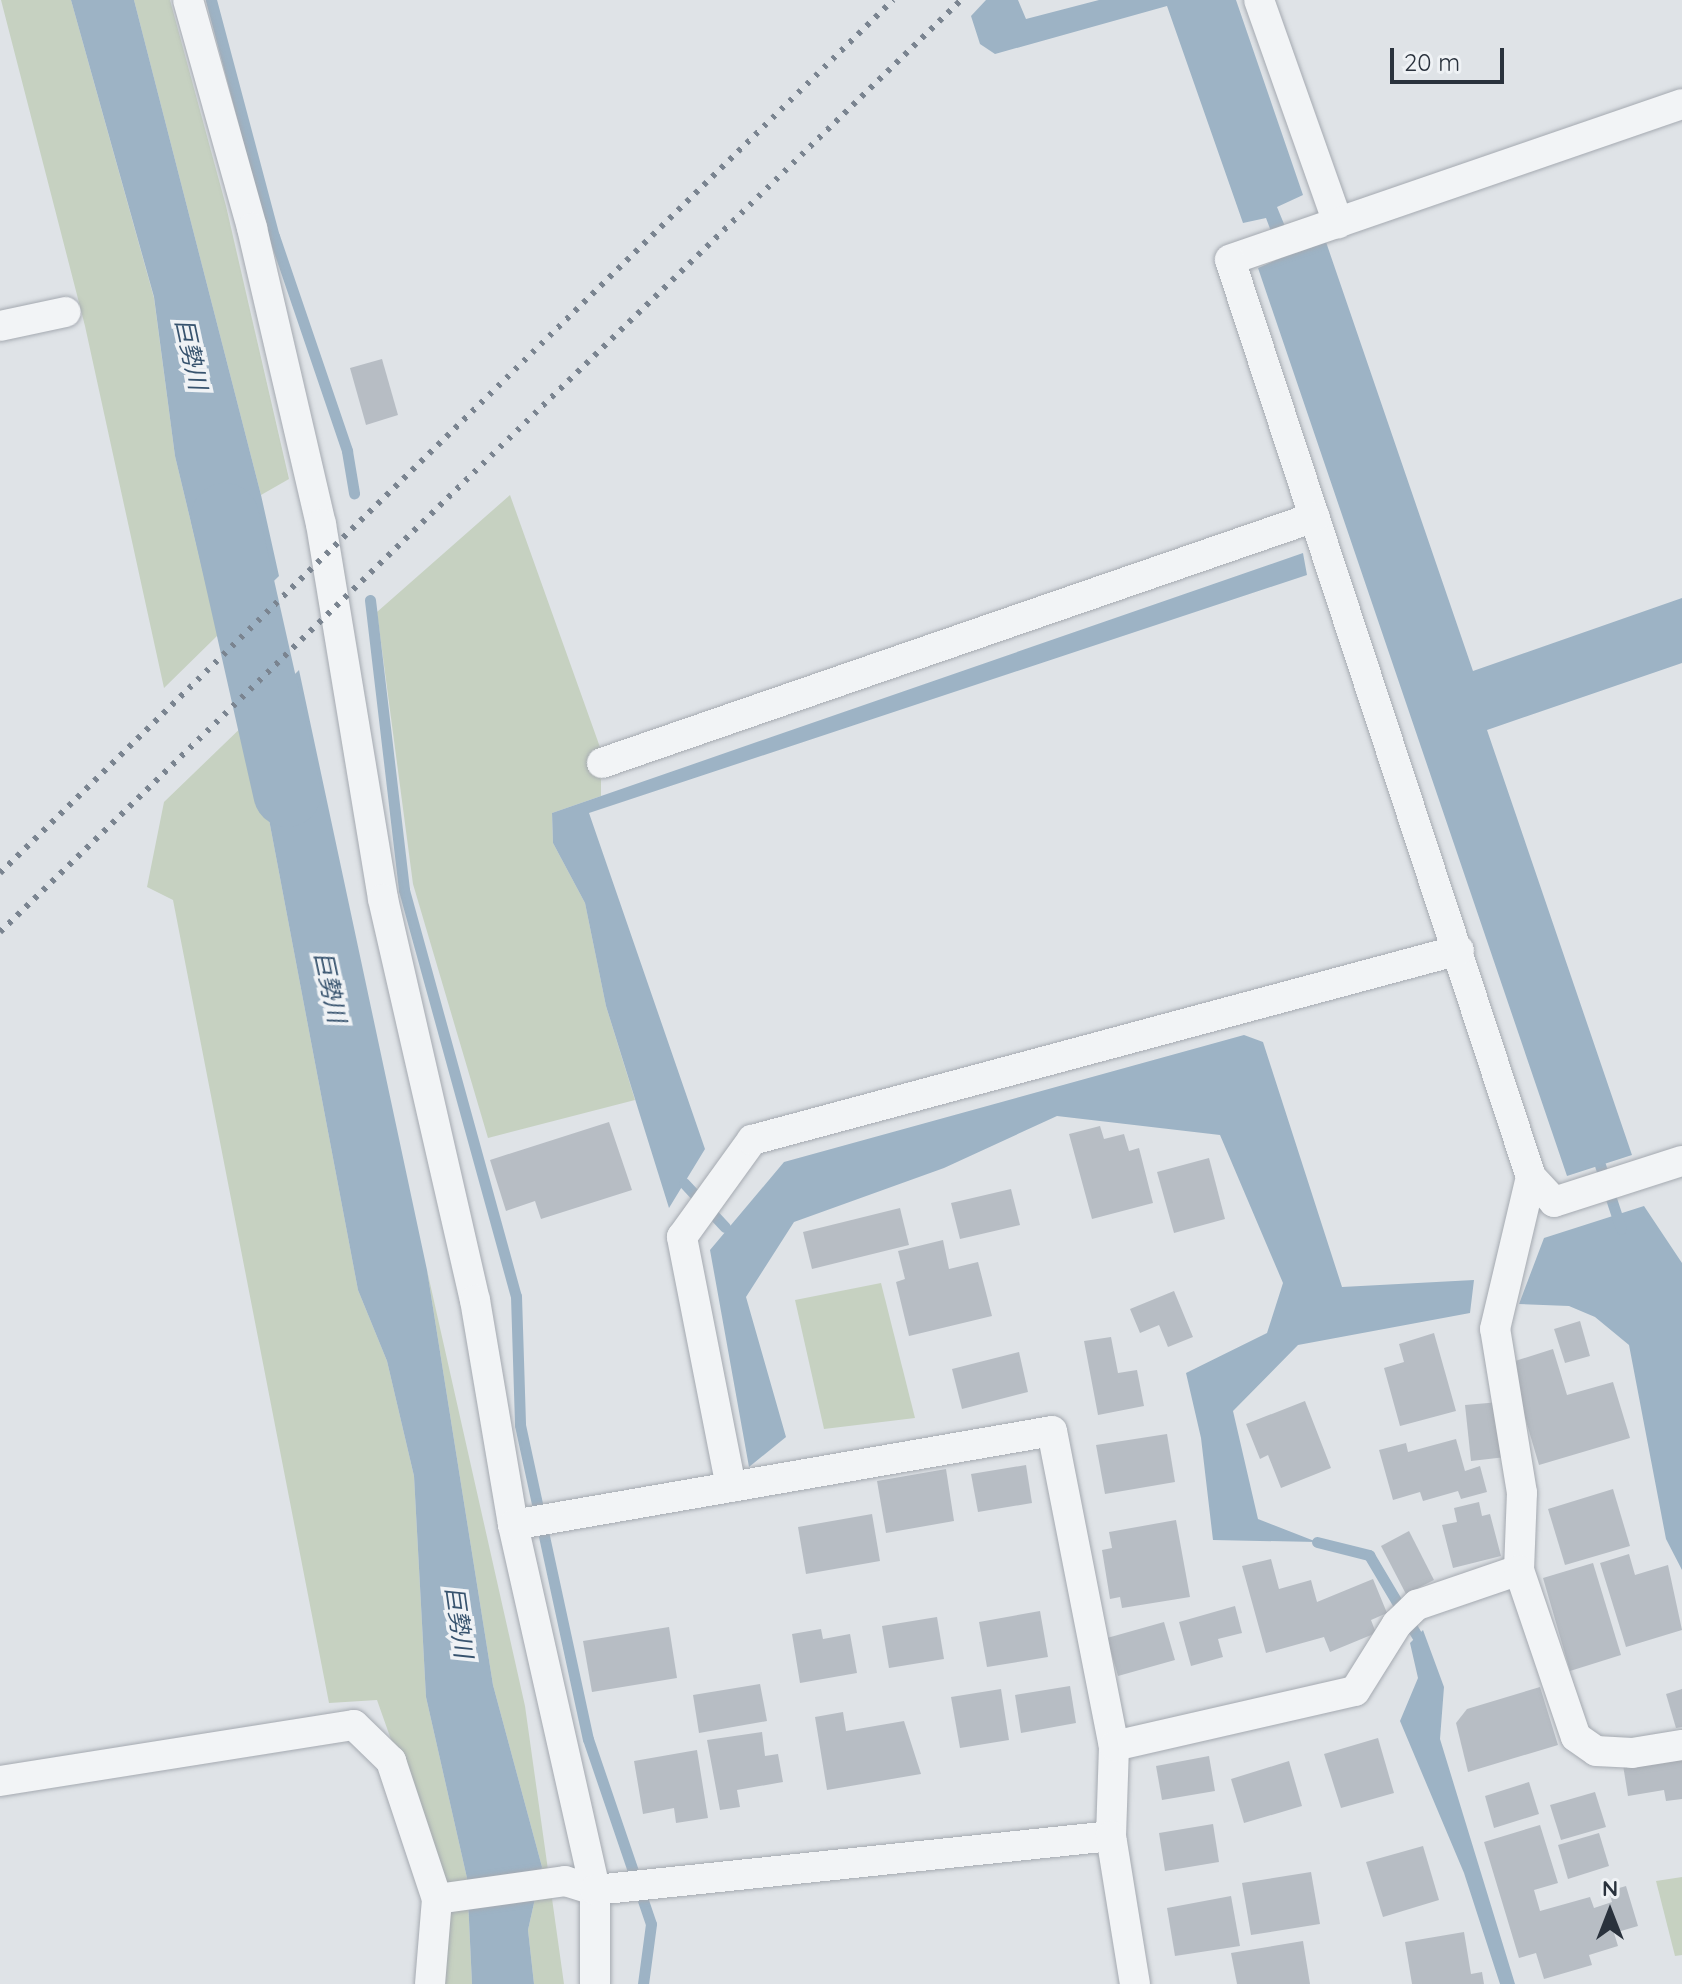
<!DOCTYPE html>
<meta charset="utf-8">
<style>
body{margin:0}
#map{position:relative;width:1682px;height:1984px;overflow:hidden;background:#dfe3e7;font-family:Quicksand,"Noto Sans JP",sans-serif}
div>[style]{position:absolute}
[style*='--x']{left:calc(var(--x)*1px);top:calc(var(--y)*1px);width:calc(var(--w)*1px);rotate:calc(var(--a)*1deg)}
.green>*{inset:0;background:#c6d1c1}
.water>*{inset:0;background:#9db3c5}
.stream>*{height:11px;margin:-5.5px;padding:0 5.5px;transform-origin:5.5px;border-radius:5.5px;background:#9db3c5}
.river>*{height:68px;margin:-34px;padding:0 34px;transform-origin:34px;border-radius:34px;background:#9db3c5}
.building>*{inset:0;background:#b7bdc4}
.roads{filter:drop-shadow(0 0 2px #a5aab1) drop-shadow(0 0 2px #a5aab1)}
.street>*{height:30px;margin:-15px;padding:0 15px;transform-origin:15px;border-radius:15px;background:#f2f4f6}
.rail>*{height:6px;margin-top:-3px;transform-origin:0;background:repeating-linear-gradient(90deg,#7a8490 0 4px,transparent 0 12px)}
span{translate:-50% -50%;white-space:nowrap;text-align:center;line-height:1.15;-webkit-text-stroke:7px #eff2f5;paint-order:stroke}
.water-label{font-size:24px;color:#37536e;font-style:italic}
.north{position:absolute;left:1570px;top:1872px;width:80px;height:80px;-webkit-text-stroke:6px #eff2f5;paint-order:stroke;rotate:0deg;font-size:22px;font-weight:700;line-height:32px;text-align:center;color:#2a323d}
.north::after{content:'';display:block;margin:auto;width:28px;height:36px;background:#2a323d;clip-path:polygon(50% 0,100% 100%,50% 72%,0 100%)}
.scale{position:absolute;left:1390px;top:48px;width:114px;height:36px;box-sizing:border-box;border:4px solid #2a323d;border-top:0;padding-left:10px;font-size:24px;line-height:28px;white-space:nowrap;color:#2a323d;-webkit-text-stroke:6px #eff2f5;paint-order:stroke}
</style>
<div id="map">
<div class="green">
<div style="clip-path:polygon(1px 0,71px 0,154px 298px,175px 456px,218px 635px,164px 688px,85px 326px)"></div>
<div style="clip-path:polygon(134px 0,170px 0,226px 206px,289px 479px,261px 495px)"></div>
<div style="clip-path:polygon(510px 495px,601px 750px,601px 796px,552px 813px,553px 843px,585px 903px,606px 1006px,635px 1100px,488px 1138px,413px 884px,377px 612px)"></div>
<div style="clip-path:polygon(250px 719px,358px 1290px,387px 1361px,414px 1476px,426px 1697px,467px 1878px,472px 1984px,442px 1984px,446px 1895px,377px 1700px,329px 1703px,173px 900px,147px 887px,164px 802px)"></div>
<div style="clip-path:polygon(427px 1270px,525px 1706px,564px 1984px,534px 1984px,528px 1930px,542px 1867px,493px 1685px)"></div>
<div style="clip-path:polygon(881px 1283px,915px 1418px,824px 1429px,795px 1300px)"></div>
<div style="clip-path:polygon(1682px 1877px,1682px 1955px,1675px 1956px,1656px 1881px)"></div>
</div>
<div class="water">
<div style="clip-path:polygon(71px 0,134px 0,261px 495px,279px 576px,218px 635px,175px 456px,154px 297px)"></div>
<div style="clip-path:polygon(986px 0,1018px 0,1026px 19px,1099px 0,1236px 0,1303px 195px,1277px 207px,1296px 253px,1326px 242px,1473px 671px,1682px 598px,1682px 663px,1487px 730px,1632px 1155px,1567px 1176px,1258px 268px,1281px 258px,1266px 218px,1243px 223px,1167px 6px,995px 54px,980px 44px,971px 16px)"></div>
<div style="clip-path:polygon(1303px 553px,1307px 575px,589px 813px,705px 1149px,669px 1208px,606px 1006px,585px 903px,553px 843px,552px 813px)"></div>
<div style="clip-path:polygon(299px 670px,427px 1270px,493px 1685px,542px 1867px,528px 1930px,534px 1984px,472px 1984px,467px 1878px,426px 1697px,414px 1476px,387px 1361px,358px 1290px,250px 719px)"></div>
<div style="clip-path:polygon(1244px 1035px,1263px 1042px,1342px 1287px,1474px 1280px,1470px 1313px,1298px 1345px,1233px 1411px,1258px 1519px,1317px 1542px,1213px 1540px,1201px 1438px,1186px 1373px,1267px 1333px,1283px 1283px,1220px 1135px,1057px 1116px,944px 1168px,794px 1222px,746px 1297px,786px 1437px,749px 1467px,710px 1250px,784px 1162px)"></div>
<div style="clip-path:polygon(1644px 1206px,1682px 1263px,1682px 1570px,1666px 1539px,1629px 1345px,1595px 1317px,1569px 1306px,1519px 1304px,1544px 1238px)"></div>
<div style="clip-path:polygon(1423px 1630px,1444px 1687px,1440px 1739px,1515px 1984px,1500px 1984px,1464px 1873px,1400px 1721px,1418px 1678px,1410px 1643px)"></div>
</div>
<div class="stream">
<div style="--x:211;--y:0;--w:244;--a:75.1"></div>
<div style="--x:274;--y:236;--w:227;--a:71.2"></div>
<div style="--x:347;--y:451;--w:43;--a:80.5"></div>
<div style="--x:370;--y:600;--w:292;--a:83.3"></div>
<div style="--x:404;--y:890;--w:421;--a:74.6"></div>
<div style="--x:516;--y:1296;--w:129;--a:88.2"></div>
<div style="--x:520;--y:1425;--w:321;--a:77.8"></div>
<div style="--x:588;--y:1739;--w:195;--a:71.2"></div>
<div style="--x:651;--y:1924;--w:61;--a:97.6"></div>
<div style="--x:1600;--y:1165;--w:67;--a:71.8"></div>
<div style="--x:684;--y:1183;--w:60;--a:47"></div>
<div style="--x:1317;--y:1542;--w:54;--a:14"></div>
<div style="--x:1369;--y:1555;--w:94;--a:59.3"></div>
</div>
<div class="river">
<div style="--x:225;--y:517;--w:283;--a:77.3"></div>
</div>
<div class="building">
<div style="clip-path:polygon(382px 359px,398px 415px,366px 425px,350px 368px)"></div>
<div style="clip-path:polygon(609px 1122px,632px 1190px,541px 1219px,535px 1201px,506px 1211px,490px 1160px)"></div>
<div style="clip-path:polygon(1100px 1126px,1104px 1139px,1124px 1134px,1129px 1151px,1139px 1148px,1153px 1203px,1092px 1219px,1069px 1134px)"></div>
<div style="clip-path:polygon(1209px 1158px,1225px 1219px,1174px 1233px,1157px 1172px)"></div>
<div style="clip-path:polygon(1011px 1189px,1020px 1225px,960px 1239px,951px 1203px)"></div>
<div style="clip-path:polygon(900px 1208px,909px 1245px,812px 1269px,803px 1232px)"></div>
<div style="clip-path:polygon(943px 1240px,949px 1269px,978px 1262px,992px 1316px,909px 1336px,896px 1282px,905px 1279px,898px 1251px)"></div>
<div style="clip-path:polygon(1174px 1291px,1193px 1337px,1168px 1347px,1159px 1325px,1140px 1333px,1130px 1309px)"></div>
<div style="clip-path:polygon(1580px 1321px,1590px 1356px,1565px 1363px,1554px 1329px)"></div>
<div style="clip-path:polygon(1434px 1333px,1456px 1411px,1400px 1426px,1384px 1368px,1404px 1362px,1399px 1344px)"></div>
<div style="clip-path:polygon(1111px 1337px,1118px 1373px,1137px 1370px,1144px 1406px,1098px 1415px,1084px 1341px)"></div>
<div style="clip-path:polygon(1553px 1349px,1567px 1395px,1613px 1382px,1630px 1438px,1539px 1465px,1509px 1363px)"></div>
<div style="clip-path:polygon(1019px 1352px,1028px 1392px,962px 1409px,952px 1369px)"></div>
<div style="clip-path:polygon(1305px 1401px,1331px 1468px,1281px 1488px,1268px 1455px,1260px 1459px,1246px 1424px)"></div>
<div style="clip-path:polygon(1500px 1402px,1506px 1457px,1471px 1461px,1465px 1405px)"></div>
<div style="clip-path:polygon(1167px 1434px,1175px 1482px,1105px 1494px,1096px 1445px)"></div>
<div style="clip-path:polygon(1456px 1439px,1465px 1471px,1480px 1466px,1487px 1492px,1461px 1499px,1458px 1491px,1423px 1501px,1420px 1492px,1393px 1500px,1379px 1450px,1406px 1443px,1408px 1452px)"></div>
<div style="clip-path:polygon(1026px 1465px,1032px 1503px,978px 1512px,971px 1474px)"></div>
<div style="clip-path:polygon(946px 1469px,954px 1521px,886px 1533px,877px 1481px)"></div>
<div style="clip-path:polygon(1613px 1489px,1630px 1546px,1565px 1565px,1548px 1509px)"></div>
<div style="clip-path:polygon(1479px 1502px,1482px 1516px,1490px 1514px,1501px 1556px,1453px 1568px,1442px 1525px,1457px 1522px,1454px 1508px)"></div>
<div style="clip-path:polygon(872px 1514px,880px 1561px,806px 1574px,798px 1527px)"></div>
<div style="clip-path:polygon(1176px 1520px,1190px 1597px,1122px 1608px,1120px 1597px,1110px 1599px,1102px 1550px,1112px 1548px,1109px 1532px)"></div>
<div style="clip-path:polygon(1409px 1531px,1434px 1580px,1406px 1594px,1381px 1546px)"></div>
<div style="clip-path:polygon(1629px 1554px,1635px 1575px,1668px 1565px,1682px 1630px,1626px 1647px,1600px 1563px)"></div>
<div style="clip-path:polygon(1271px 1559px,1279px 1589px,1311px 1580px,1317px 1602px,1373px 1579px,1387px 1613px,1371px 1620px,1376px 1633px,1330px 1652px,1324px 1637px,1266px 1653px,1242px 1566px)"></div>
<div style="clip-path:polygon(1593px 1563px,1621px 1655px,1570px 1671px,1543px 1578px)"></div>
<div style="clip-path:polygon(1235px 1606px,1242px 1633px,1218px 1639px,1223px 1657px,1191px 1666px,1179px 1622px)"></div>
<div style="clip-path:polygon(1040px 1611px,1048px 1657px,987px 1667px,979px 1622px)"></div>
<div style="clip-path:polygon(937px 1617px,944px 1659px,889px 1668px,882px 1626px)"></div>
<div style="clip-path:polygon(1164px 1622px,1175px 1660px,1118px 1676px,1107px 1638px)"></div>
<div style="clip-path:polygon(669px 1627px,677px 1678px,592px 1692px,583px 1641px)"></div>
<div style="clip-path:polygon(821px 1629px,823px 1639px,850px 1634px,857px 1673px,800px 1683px,792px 1634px)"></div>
<div style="clip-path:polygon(760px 1684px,767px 1721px,699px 1733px,693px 1695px)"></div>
<div style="clip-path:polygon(1070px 1686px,1076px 1723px,1021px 1733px,1015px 1695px)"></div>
<div style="clip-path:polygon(1540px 1687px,1558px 1745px,1468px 1772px,1456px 1723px,1467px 1709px)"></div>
<div style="clip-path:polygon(1001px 1689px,1009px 1740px,960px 1748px,951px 1697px)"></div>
<div style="clip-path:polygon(1682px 1689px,1682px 1727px,1676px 1728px,1666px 1694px)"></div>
<div style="clip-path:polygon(843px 1712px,846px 1731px,904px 1721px,921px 1774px,827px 1790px,815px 1717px)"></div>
<div style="clip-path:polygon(762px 1732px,765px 1756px,778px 1754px,783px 1782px,737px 1790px,740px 1807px,720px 1810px,707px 1740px)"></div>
<div style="clip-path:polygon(1378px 1738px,1394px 1793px,1341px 1808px,1324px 1754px)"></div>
<div style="clip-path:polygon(697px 1750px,708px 1818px,676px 1823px,674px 1808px,643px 1814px,634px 1761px)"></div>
<div style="clip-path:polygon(1682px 1755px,1682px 1799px,1666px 1801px,1664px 1790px,1628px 1796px,1623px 1765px)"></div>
<div style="clip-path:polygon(1209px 1756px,1215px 1791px,1162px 1800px,1156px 1766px)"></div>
<div style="clip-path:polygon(1289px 1761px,1302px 1806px,1244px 1823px,1231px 1779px)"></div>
<div style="clip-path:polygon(1529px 1782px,1539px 1814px,1494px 1828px,1485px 1796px)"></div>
<div style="clip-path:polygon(1595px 1792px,1606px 1827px,1561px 1840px,1550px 1805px)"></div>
<div style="clip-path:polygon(1213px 1824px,1219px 1862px,1165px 1871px,1159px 1833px)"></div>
<div style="clip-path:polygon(1540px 1825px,1558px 1883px,1534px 1890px,1540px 1911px,1590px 1897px,1594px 1908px,1612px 1902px,1609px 1891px,1626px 1886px,1638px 1926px,1614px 1933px,1618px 1946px,1589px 1955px,1592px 1965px,1544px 1979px,1536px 1953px,1519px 1958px,1484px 1842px)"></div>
<div style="clip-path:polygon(1599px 1833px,1609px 1866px,1568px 1879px,1558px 1845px)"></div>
<div style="clip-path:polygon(1423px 1846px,1439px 1900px,1383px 1917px,1366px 1862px)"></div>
<div style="clip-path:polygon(1311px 1872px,1320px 1924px,1251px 1935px,1242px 1883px)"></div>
<div style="clip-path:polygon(1231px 1896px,1240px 1946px,1175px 1956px,1167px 1908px)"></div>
<div style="clip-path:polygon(1464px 1932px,1471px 1974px,1482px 1972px,1484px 1984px,1412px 1984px,1405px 1942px)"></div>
<div style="clip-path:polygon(1303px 1941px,1310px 1984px,1237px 1984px,1231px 1953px)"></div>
</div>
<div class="roads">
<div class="street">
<div style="--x:188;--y:0;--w:237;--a:74.3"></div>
<div style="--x:252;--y:228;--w:304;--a:76.9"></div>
<div style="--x:321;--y:524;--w:380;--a:80.6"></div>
<div style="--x:383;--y:899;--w:411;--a:77.1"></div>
<div style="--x:475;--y:1300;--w:228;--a:80.4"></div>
<div style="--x:513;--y:1525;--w:374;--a:77.3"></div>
<div style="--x:595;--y:1890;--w:94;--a:90"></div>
<div style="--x:1259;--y:0;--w:237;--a:70.5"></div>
<div style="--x:1682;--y:104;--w:478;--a:161"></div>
<div style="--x:1230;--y:260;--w:965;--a:71.83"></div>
<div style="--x:1531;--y:1177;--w:34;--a:47"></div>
<div style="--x:1554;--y:1202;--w:134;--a:-17.8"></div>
<div style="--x:0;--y:326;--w:67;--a:-12"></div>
<div style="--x:602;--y:763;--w:754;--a:-19.04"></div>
<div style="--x:731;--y:1487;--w:255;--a:-101.1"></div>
<div style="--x:682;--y:1237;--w:120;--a:-54.2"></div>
<div style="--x:752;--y:1140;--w:732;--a:-15.04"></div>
<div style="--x:513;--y:1525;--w:547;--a:-9.89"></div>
<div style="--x:1052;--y:1431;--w:321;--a:78.9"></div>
<div style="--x:1114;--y:1746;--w:90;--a:91.9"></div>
<div style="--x:1519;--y:1570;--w:77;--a:-87.8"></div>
<div style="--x:1522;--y:1493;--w:166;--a:-99.3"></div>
<div style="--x:1495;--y:1329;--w:156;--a:-76.7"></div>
<div style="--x:1114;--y:1746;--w:247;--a:-12.9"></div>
<div style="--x:1355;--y:1691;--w:79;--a:-57.9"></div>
<div style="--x:1397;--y:1624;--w:28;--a:-44"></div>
<div style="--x:1417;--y:1605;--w:108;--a:-18.9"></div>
<div style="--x:1519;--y:1570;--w:176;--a:71.2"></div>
<div style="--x:1576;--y:1737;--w:24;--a:35"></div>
<div style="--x:1596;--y:1751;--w:36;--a:3"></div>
<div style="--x:1632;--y:1753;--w:51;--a:-9.1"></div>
<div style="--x:0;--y:1781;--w:358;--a:-9"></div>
<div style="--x:354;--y:1725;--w:52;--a:44.2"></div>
<div style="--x:391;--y:1761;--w:145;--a:71.6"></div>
<div style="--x:437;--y:1899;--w:85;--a:94.7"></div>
<div style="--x:437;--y:1899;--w:129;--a:-8"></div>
<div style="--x:565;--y:1881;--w:31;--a:17"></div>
<div style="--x:595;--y:1890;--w:519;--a:-5.97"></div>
<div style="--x:1111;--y:1836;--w:150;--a:80.8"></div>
</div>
</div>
<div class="rail">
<div style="--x:0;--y:873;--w:1249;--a:-44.35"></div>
<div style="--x:0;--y:932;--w:1339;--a:-44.12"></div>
</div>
<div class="water-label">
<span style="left:191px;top:354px;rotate:78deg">巨勢川</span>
<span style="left:330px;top:987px;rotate:78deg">巨勢川</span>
<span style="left:459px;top:1622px;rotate:82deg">巨勢川</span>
</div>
<div class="north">N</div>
<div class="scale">20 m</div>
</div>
